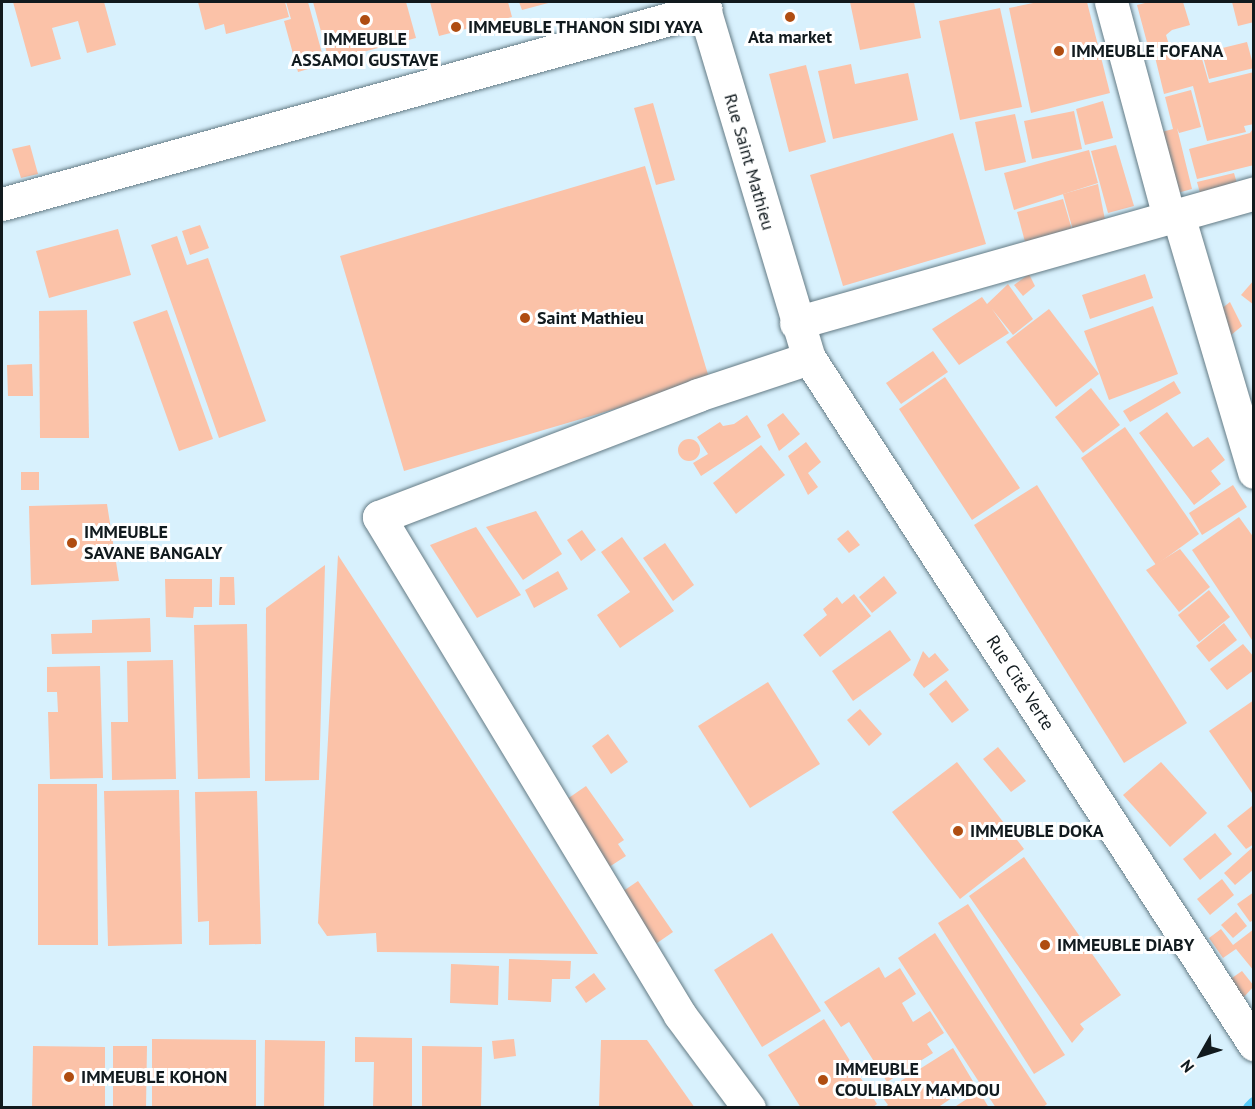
<!DOCTYPE html>
<meta charset="utf-8">
<style>
body{margin:0}
#map{position:relative;width:1255px;height:1109px;overflow:hidden;background:#d8f1fd;font-family:"PT Sans",sans-serif}
div>[style]{position:absolute}
[style*='--x']{left:calc(var(--x)*1px);top:calc(var(--y)*1px);width:calc(var(--w)*1px);rotate:calc(var(--a)*1deg)}
.stream>*{height:12px;margin:-6px;padding:0 6px;transform-origin:6px;border-radius:6px;background:#57cbfa}
.building>*{inset:0;background:#fbc2a8}
.round{border-radius:50%}
.roads{filter:drop-shadow(0 0 2px #647b85) drop-shadow(0 0 2px #647b85)}
.minor>*{height:33px;margin:-16.5px;padding:0 16.5px;transform-origin:16.5px;border-radius:16.5px;background:#fff}
.dots>*{width:16px;height:16px;translate:-50% -50%;box-sizing:border-box;border:3px solid #fff;border-radius:50%}
span{translate:-50% -50%;white-space:nowrap;text-align:center;line-height:1.15;-webkit-text-stroke:6px #fff;paint-order:stroke}
.poi-label{font-size:18px;color:#111a1e;font-weight:700}
.left{translate:0 -50%;text-align:left}
.street-label{font-size:18px;color:#111a1e}
.frame{position:absolute;inset:0;border:3px solid #111a1e;pointer-events:none}
.north{position:absolute;left:1171px;top:1025px;width:60px;height:60px;-webkit-text-stroke:4px #fff;paint-order:stroke;rotate:231deg;font-size:16px;font-weight:700;line-height:24px;text-align:center;color:#111a1e}
.north::after{content:'';display:block;margin:auto;width:21px;height:27px;background:#111a1e;clip-path:polygon(50% 0,100% 100%,50% 72%,0 100%)}
</style>
<div id="map">
<div class="stream">
<div style="--x:1249;--y:1108;--w:7;--a:-45"></div>
</div>
<div class="building">
<div style="clip-path:polygon(13px 2px,104px 2px,116px 45px,87px 53px,78px 21px,52px 28px,61px 59px,31px 67px)"></div>
<div style="clip-path:polygon(198px 2px,285px 2px,289px 17px,226px 34px,224px 24px,205px 30px)"></div>
<div style="clip-path:polygon(286px 2px,308px 2px,325px 64px,298px 72px,284px 21px,291px 19px)"></div>
<div style="clip-path:polygon(313px 2px,406px 2px,416px 38px,329px 61px)"></div>
<div style="clip-path:polygon(430px 2px,508px 2px,512px 17px,439px 36px)"></div>
<div style="clip-path:polygon(519px 2px,552px 2px,522px 10px)"></div>
<div style="clip-path:polygon(850px 2px,914px 2px,921px 38px,860px 50px)"></div>
<div style="clip-path:polygon(1038px 2px,1087px 2px,1110px 93px,1031px 113px,1009px 8px)"></div>
<div style="clip-path:polygon(1149px 2px,1183px 2px,1190px 25px,1172px 30px,1166px 35px,1169px 45px,1149px 50px,1137px 5px)"></div>
<div style="clip-path:polygon(1232px 2px,1254px 2px,1254px 22px,1238px 26px)"></div>
<div style="clip-path:polygon(1000px 8px,1022px 107px,960px 120px,939px 21px)"></div>
<div style="clip-path:polygon(1247px 42px,1254px 68px,1209px 79px,1202px 53px)"></div>
<div style="clip-path:polygon(1198px 45px,1209px 83px,1254px 72px,1254px 124px,1244px 126px,1246px 132px,1207px 141px,1193px 86px,1164px 94px,1155px 57px)"></div>
<div style="clip-path:polygon(851px 64px,855px 84px,908px 73px,918px 120px,833px 139px,818px 71px)"></div>
<div style="clip-path:polygon(806px 65px,826px 142px,789px 152px,769px 74px)"></div>
<div style="clip-path:polygon(1191px 90px,1201px 127px,1179px 133px,1177px 128px,1192px 189px,1170px 195px,1154px 134px,1173px 129px,1165px 97px)"></div>
<div style="clip-path:polygon(1103px 101px,1113px 138px,1085px 145px,1076px 109px)"></div>
<div style="clip-path:polygon(653px 103px,675px 180px,656px 185px,634px 108px)"></div>
<div style="clip-path:polygon(1074px 111px,1082px 149px,1032px 159px,1024px 121px)"></div>
<div style="clip-path:polygon(1015px 114px,1026px 162px,985px 171px,975px 122px)"></div>
<div style="clip-path:polygon(1254px 127px,1254px 165px,1197px 179px,1189px 149px,1250px 133px)"></div>
<div style="clip-path:polygon(953px 133px,986px 244px,843px 286px,810px 175px)"></div>
<div style="clip-path:polygon(30px 145px,38px 174px,21px 178px,12px 149px)"></div>
<div style="clip-path:polygon(1116px 145px,1134px 206px,1108px 213px,1091px 151px)"></div>
<div style="clip-path:polygon(1089px 150px,1098px 183px,1014px 210px,1004px 173px)"></div>
<div style="clip-path:polygon(645px 166px,710px 381px,404px 471px,340px 256px)"></div>
<div style="clip-path:polygon(1234px 173px,1240px 194px,1203px 204px,1197px 182px)"></div>
<div style="clip-path:polygon(1098px 184px,1106px 225px,1074px 234px,1063px 194px)"></div>
<div style="clip-path:polygon(1063px 199px,1075px 240px,1028px 253px,1017px 212px)"></div>
<div style="clip-path:polygon(200px 225px,209px 248px,190px 255px,182px 231px)"></div>
<div style="clip-path:polygon(118px 229px,131px 275px,49px 298px,36px 251px)"></div>
<div style="clip-path:polygon(177px 236px,187px 265px,208px 258px,266px 421px,219px 438px,151px 245px)"></div>
<div style="clip-path:polygon(1029px 274px,1035px 286px,1023px 296px,1014px 285px)"></div>
<div style="clip-path:polygon(1145px 274px,1153px 298px,1090px 319px,1082px 295px)"></div>
<div style="clip-path:polygon(1254px 280px,1254px 305px,1241px 295px)"></div>
<div style="clip-path:polygon(1008px 284px,1033px 319px,1013px 335px,992px 309px,1009px 333px,959px 365px,932px 329px,982px 297px,987px 304px)"></div>
<div style="clip-path:polygon(1230px 302px,1242px 326px,1225px 340px,1208px 319px)"></div>
<div style="clip-path:polygon(1153px 306px,1178px 374px,1109px 400px,1084px 331px)"></div>
<div style="clip-path:polygon(1049px 309px,1099px 374px,1056px 407px,1006px 342px)"></div>
<div style="clip-path:polygon(87px 310px,89px 438px,40px 438px,39px 311px)"></div>
<div style="clip-path:polygon(167px 310px,213px 439px,179px 451px,133px 322px)"></div>
<div style="clip-path:polygon(933px 351px,948px 372px,901px 404px,886px 383px)"></div>
<div style="clip-path:polygon(32px 364px,33px 396px,8px 396px,7px 365px)"></div>
<div style="clip-path:polygon(945px 377px,1020px 488px,972px 520px,899px 409px)"></div>
<div style="clip-path:polygon(1174px 381px,1181px 393px,1130px 422px,1123px 411px)"></div>
<div style="clip-path:polygon(1091px 388px,1120px 425px,1083px 453px,1055px 417px)"></div>
<div style="clip-path:polygon(1167px 412px,1193px 447px,1208px 437px,1225px 460px,1211px 471px,1221px 484px,1194px 505px,1139px 433px)"></div>
<div style="clip-path:polygon(783px 413px,800px 434px,779px 451px,767px 425px)"></div>
<div style="clip-path:polygon(747px 415px,761px 437px,701px 476px,693px 463px,708px 454px,697px 437px,720px 422px,723px 426px,734px 424px)"></div>
<div style="clip-path:polygon(1125px 427px,1199px 534px,1156px 565px,1081px 458px)"></div>
<div class="round" style="left:678px;top:439px;width:22px;height:22px"></div>
<div style="clip-path:polygon(806px 442px,821px 462px,808px 473px,818px 487px,808px 495px,788px 456px)"></div>
<div style="clip-path:polygon(761px 445px,785px 475px,736px 514px,713px 483px)"></div>
<div style="clip-path:polygon(21px 472px,39px 472px,39px 490px,21px 490px)"></div>
<div style="clip-path:polygon(1037px 485px,1187px 723px,1124px 763px,974px 525px)"></div>
<div style="clip-path:polygon(1233px 485px,1247px 507px,1202px 535px,1189px 513px)"></div>
<div style="clip-path:polygon(107px 504px,119px 581px,31px 585px,29px 506px)"></div>
<div style="clip-path:polygon(536px 511px,562px 554px,523px 580px,486px 527px)"></div>
<div style="clip-path:polygon(1239px 517px,1254px 538px,1254px 643px,1192px 550px)"></div>
<div style="clip-path:polygon(476px 527px,521px 595px,477px 618px,430px 545px)"></div>
<div style="clip-path:polygon(582px 530px,596px 550px,581px 561px,567px 540px)"></div>
<div style="clip-path:polygon(848px 530px,860px 545px,849px 553px,837px 539px)"></div>
<div style="clip-path:polygon(622px 537px,674px 611px,620px 648px,597px 615px,630px 592px,601px 552px)"></div>
<div style="clip-path:polygon(665px 543px,694px 585px,673px 601px,643px 558px)"></div>
<div style="clip-path:polygon(1180px 549px,1210px 587px,1179px 612px,1146px 570px)"></div>
<div style="clip-path:polygon(338px 555px,598px 954px,377px 952px,376px 933px,327px 936px,318px 923px)"></div>
<div style="clip-path:polygon(325px 565px,319px 780px,265px 781px,266px 608px)"></div>
<div style="clip-path:polygon(558px 571px,568px 589px,534px 608px,525px 590px)"></div>
<div style="clip-path:polygon(884px 576px,897px 593px,872px 613px,859px 597px)"></div>
<div style="clip-path:polygon(220px 577px,234px 577px,235px 605px,219px 605px)"></div>
<div style="clip-path:polygon(165px 579px,212px 579px,212px 607px,194px 607px,193px 618px,166px 617px)"></div>
<div style="clip-path:polygon(1209px 590px,1230px 617px,1199px 642px,1178px 615px)"></div>
<div style="clip-path:polygon(854px 594px,871px 616px,820px 657px,803px 635px,827px 615px,823px 609px,837px 597px,842px 604px)"></div>
<div style="clip-path:polygon(150px 618px,151px 652px,52px 654px,51px 634px,92px 633px,92px 620px)"></div>
<div style="clip-path:polygon(1224px 623px,1237px 640px,1209px 662px,1196px 646px)"></div>
<div style="clip-path:polygon(247px 624px,250px 778px,198px 779px,194px 625px)"></div>
<div style="clip-path:polygon(890px 630px,911px 660px,853px 701px,832px 671px)"></div>
<div style="clip-path:polygon(1243px 644px,1254px 657px,1254px 670px,1227px 690px,1210px 669px)"></div>
<div style="clip-path:polygon(923px 651px,929px 658px,935px 653px,949px 670px,924px 688px,913px 675px)"></div>
<div style="clip-path:polygon(173px 660px,176px 779px,112px 780px,111px 722px,128px 722px,127px 661px)"></div>
<div style="clip-path:polygon(100px 666px,103px 778px,50px 779px,48px 712px,58px 712px,57px 692px,47px 692px,47px 667px)"></div>
<div style="clip-path:polygon(946px 680px,969px 710px,952px 723px,929px 694px)"></div>
<div style="clip-path:polygon(768px 682px,820px 764px,750px 808px,698px 726px)"></div>
<div style="clip-path:polygon(1254px 700px,1254px 796px,1209px 731px)"></div>
<div style="clip-path:polygon(860px 709px,882px 734px,869px 746px,847px 720px)"></div>
<div style="clip-path:polygon(608px 734px,628px 762px,611px 774px,592px 746px)"></div>
<div style="clip-path:polygon(998px 747px,1026px 781px,1011px 792px,983px 759px)"></div>
<div style="clip-path:polygon(957px 762px,1024px 849px,960px 899px,892px 812px)"></div>
<div style="clip-path:polygon(1161px 762px,1207px 813px,1170px 847px,1123px 795px)"></div>
<div style="clip-path:polygon(38px 784px,97px 784px,98px 945px,38px 945px)"></div>
<div style="clip-path:polygon(586px 786px,624px 840px,618px 844px,626px 856px,606px 869px,560px 804px)"></div>
<div style="clip-path:polygon(179px 790px,182px 944px,108px 946px,104px 791px)"></div>
<div style="clip-path:polygon(257px 791px,261px 944px,209px 945px,209px 921px,198px 922px,195px 792px)"></div>
<div style="clip-path:polygon(1252px 806px,1254px 844px,1246px 849px,1227px 826px)"></div>
<div style="clip-path:polygon(1215px 833px,1232px 854px,1200px 880px,1183px 859px)"></div>
<div style="clip-path:polygon(1254px 846px,1254px 869px,1235px 885px,1224px 873px)"></div>
<div style="clip-path:polygon(1024px 857px,1121px 995px,1080px 1024px,1084px 1029px,1072px 1043px,969px 896px)"></div>
<div style="clip-path:polygon(1222px 879px,1234px 895px,1210px 915px,1197px 899px)"></div>
<div style="clip-path:polygon(638px 881px,673px 932px,647px 950px,616px 896px)"></div>
<div style="clip-path:polygon(1254px 892px,1254px 920px,1250px 922px,1237px 904px)"></div>
<div style="clip-path:polygon(968px 904px,1065px 1055px,1034px 1074px,938px 923px)"></div>
<div style="clip-path:polygon(1236px 912px,1247px 926px,1233px 938px,1221px 925px)"></div>
<div style="clip-path:polygon(1221px 929px,1233px 945px,1254px 929px,1254px 971px,1236px 949px,1223px 958px,1209px 938px)"></div>
<div style="clip-path:polygon(772px 933px,821px 1011px,762px 1047px,714px 970px)"></div>
<div style="clip-path:polygon(935px 933px,1047px 1104px,1042px 1108px,996px 1108px,898px 958px)"></div>
<div style="clip-path:polygon(509px 959px,571px 961px,570px 979px,552px 979px,551px 1002px,508px 1000px)"></div>
<div style="clip-path:polygon(451px 964px,499px 966px,498px 1005px,450px 1003px)"></div>
<div style="clip-path:polygon(879px 967px,885px 978px,900px 968px,916px 994px,902px 1003px,913px 1022px,930px 1011px,944px 1033px,927px 1044px,933px 1053px,887px 1082px,849px 1022px,841px 1027px,824px 1002px)"></div>
<div style="clip-path:polygon(1242px 971px,1254px 986px,1243px 998px,1229px 980px)"></div>
<div style="clip-path:polygon(594px 973px,606px 989px,586px 1003px,575px 987px)"></div>
<div style="clip-path:polygon(824px 1019px,877px 1104px,872px 1108px,801px 1108px,768px 1055px)"></div>
<div style="clip-path:polygon(355px 1037px,412px 1038px,412px 1108px,373px 1108px,374px 1062px,355px 1062px)"></div>
<div style="clip-path:polygon(152px 1039px,256px 1040px,256px 1108px,152px 1108px)"></div>
<div style="clip-path:polygon(514px 1039px,516px 1056px,494px 1059px,492px 1041px)"></div>
<div style="clip-path:polygon(265px 1040px,325px 1041px,324px 1108px,264px 1108px)"></div>
<div style="clip-path:polygon(601px 1040px,647px 1040px,695px 1108px,599px 1108px)"></div>
<div style="clip-path:polygon(33px 1046px,105px 1047px,105px 1108px,32px 1108px)"></div>
<div style="clip-path:polygon(113px 1046px,147px 1046px,146px 1108px,113px 1108px)"></div>
<div style="clip-path:polygon(422px 1046px,482px 1047px,481px 1108px,422px 1108px)"></div>
<div style="clip-path:polygon(953px 1048px,974px 1083px,937px 1108px,883px 1108px,888px 1105px,880px 1094px)"></div>
<div style="clip-path:polygon(979px 1091px,989px 1108px,953px 1108px)"></div>
</div>
<div class="roads">
<div class="minor">
<div style="--x:702;--y:2;--w:372;--a:73.3"></div>
<div style="--x:809;--y:358;--w:818;--a:57.03"></div>
<div style="--x:1111;--y:2;--w:223;--a:74.9"></div>
<div style="--x:2;--y:204;--w:730;--a:-15.5"></div>
<div style="--x:1178;--y:215;--w:268;--a:73.5"></div>
<div style="--x:796;--y:323;--w:476;--a:-15.8"></div>
<div style="--x:749;--y:1108;--w:116;--a:-126.6"></div>
<div style="--x:680;--y:1015;--w:582;--a:-121.15"></div>
<div style="--x:379;--y:517;--w:342;--a:-20.9"></div>
<div style="--x:698;--y:395;--w:117;--a:-18.4"></div>
</div>
</div>
<div class="dots">
<div style="left:790px;top:17px;background:#af4d11"></div>
<div style="left:365px;top:20px;background:#af4d11"></div>
<div style="left:456px;top:27px;background:#af4d11"></div>
<div style="left:1059px;top:51px;background:#af4d11"></div>
<div style="left:525px;top:318px;background:#af4d11"></div>
<div style="left:72px;top:543px;background:#af4d11"></div>
<div style="left:958px;top:831px;background:#af4d11"></div>
<div style="left:1045px;top:945px;background:#af4d11"></div>
<div style="left:69px;top:1077px;background:#af4d11"></div>
<div style="left:823px;top:1080px;background:#af4d11"></div>
</div>
<div class="poi-label">
<span class="left" style="left:468px;top:27px">IMMEUBLE THANON SIDI YAYA</span>
<span style="left:790px;top:37px">Ata market</span>
<span style="left:365px;top:50px">IMMEUBLE<br>ASSAMOI GUSTAVE</span>
<span class="left" style="left:1071px;top:51px">IMMEUBLE FOFANA</span>
<span class="left" style="left:537px;top:318px">Saint Mathieu</span>
<span class="left" style="left:84px;top:543px">IMMEUBLE<br>SAVANE BANGALY</span>
<span class="left" style="left:970px;top:831px">IMMEUBLE DOKA</span>
<span class="left" style="left:1057px;top:945px">IMMEUBLE DIABY</span>
<span class="left" style="left:835px;top:1080px">IMMEUBLE<br>COULIBALY MAMDOU</span>
<span class="left" style="left:81px;top:1077px">IMMEUBLE KOHON</span>
</div>
<div class="street-label">
<span style="left:749px;top:162px;rotate:74deg">Rue Saint Mathieu</span>
<span style="left:1020px;top:683px;rotate:57deg">Rue Cité Verte</span>
</div>
<div class="frame"></div>
<div class="north">N</div>
</div>
